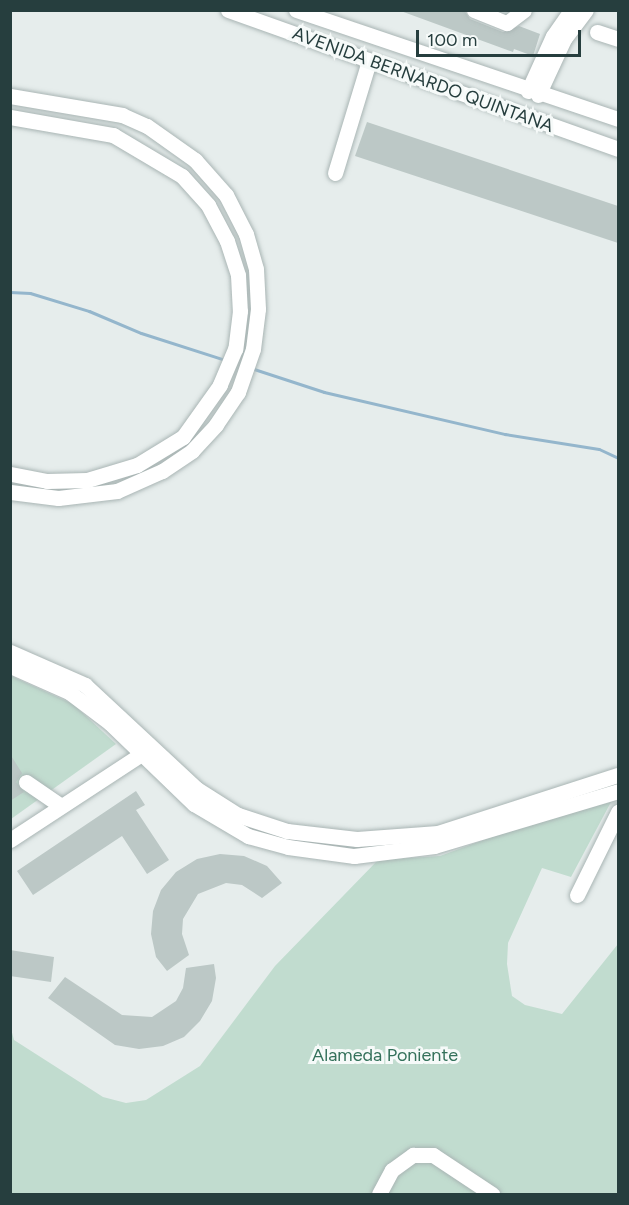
<!DOCTYPE html>
<style>
body{margin:0}
#map{position:relative;width:629px;height:1205px;overflow:hidden;background:#e6edec;font-family:Figtree,sans-serif}
div>[style]{position:absolute}
[style*='--x']{left:calc(var(--x)*1px);top:calc(var(--y)*1px);width:calc(var(--w)*1px);rotate:calc(var(--a)*1deg)}
.green>*{inset:0;background:#c1dccf}
.stream>*{height:3px;margin:-1.5px;padding:0 1.5px;transform-origin:1.5px;border-radius:1.5px;background:#94b6cc}
.building>*{inset:0;background:#bcc8c6}
.roads{filter:drop-shadow(0 0 2px #a9b5b4) drop-shadow(0 0 2px #a9b5b4)}
.minor>*{height:15px;margin:-7.5px;padding:0 7.5px;transform-origin:7.5px;border-radius:7.5px;background:#fff}
span{translate:-50% -50%;white-space:nowrap;text-align:center;line-height:1.15;-webkit-text-stroke:6px #f6faf9;paint-order:stroke}
.street-label{font-size:18px;color:#263e3e}
.park-label{font-size:18px;color:#34715b}
.frame{position:absolute;inset:0;border:12px solid #263e3e;pointer-events:none}
.scale{position:absolute;left:416px;top:30px;width:165px;height:27px;box-sizing:border-box;border:3px solid #263e3e;border-top:0;padding-left:8px;font-size:18px;line-height:21px;white-space:nowrap;color:#263e3e;-webkit-text-stroke:4px #f6faf9;paint-order:stroke}
</style>
<div id="map">
<div class="green">
<div style="clip-path:polygon(11px 676px,73px 704px,116px 744px,11px 819px)"></div>
<div style="clip-path:polygon(611px 802px,571px 877px,542px 868px,508px 943px,507px 964px,512px 996px,525px 1005px,562px 1014px,618px 944px,618px 1194px,11px 1194px,10px 1025px,14px 1040px,103px 1097px,126px 1103px,146px 1100px,200px 1066px,275px 966px,378px 860px,440px 856px,524px 825px)"></div>
</div>
<div class="stream">
<div style="--x:10;--y:292;--w:20;--a:3"></div>
<div style="--x:30;--y:293;--w:62;--a:17"></div>
<div style="--x:89;--y:311;--w:56;--a:22.9"></div>
<div style="--x:141;--y:333;--w:88;--a:17.8"></div>
<div style="--x:251;--y:368;--w:77;--a:18.2"></div>
<div style="--x:324;--y:392;--w:186;--a:13.1"></div>
<div style="--x:505;--y:434;--w:95;--a:9.1"></div>
<div style="--x:599;--y:449;--w:21;--a:25"></div>
</div>
<div class="building">
<div style="clip-path:polygon(398px 10px,464px 10px,470px 19px,503px 32px,519px 26px,540px 34px,533px 56px,514px 49px,513px 52px)"></div>
<div style="clip-path:polygon(367px 122px,618px 206px,618px 243px,355px 156px)"></div>
<div style="clip-path:polygon(10px 754px,22px 773px,16px 782px,24px 792px,10px 801px)"></div>
<div style="clip-path:polygon(136px 791px,145px 805px,136px 810px,169px 860px,147px 874px,122px 836px,33px 895px,17px 871px)"></div>
<div style="clip-path:polygon(220px 854px,244px 856px,267px 866px,282px 883px,262px 898px,242px 885px,226px 883px,198px 894px,183px 919px,182px 934px,189px 955px,167px 971px,156px 957px,151px 934px,153px 911px,161px 890px,176px 872px,197px 859px)"></div>
<div style="clip-path:polygon(10px 950px,54px 957px,51px 982px,10px 976px)"></div>
<div style="clip-path:polygon(214px 964px,216px 978px,212px 1001px,200px 1021px,184px 1037px,163px 1046px,139px 1049px,115px 1045px,48px 998px,65px 977px,122px 1015px,152px 1017px,176px 1001px,183px 988px,186px 968px)"></div>
</div>
<div class="roads">
<div class="minor">
<div style="--x:228;--y:10;--w:414;--a:19.6"></div>
<div style="--x:296;--y:10;--w:340;--a:18.7"></div>
<div style="--x:474;--y:10;--w:35;--a:22"></div>
<div style="--x:507;--y:23;--w:21;--a:-37"></div>
<div style="--x:597;--y:32;--w:22;--a:18"></div>
<div style="--x:528;--y:91;--w:60;--a:-65.6"></div>
<div style="--x:553;--y:36;--w:32;--a:-55"></div>
<div style="--x:538;--y:95;--w:62;--a:-65.1"></div>
<div style="--x:564;--y:39;--w:36;--a:-53"></div>
<div style="--x:10;--y:96;--w:114;--a:9.6"></div>
<div style="--x:122;--y:115;--w:27;--a:24"></div>
<div style="--x:147;--y:126;--w:59;--a:35.3"></div>
<div style="--x:195;--y:160;--w:47;--a:48.5"></div>
<div style="--x:226;--y:195;--w:44;--a:62.9"></div>
<div style="--x:246;--y:234;--w:36;--a:74"></div>
<div style="--x:256;--y:269;--w:40;--a:87.1"></div>
<div style="--x:258;--y:309;--w:40;--a:97.1"></div>
<div style="--x:253;--y:349;--w:46;--a:109.2"></div>
<div style="--x:238;--y:392;--w:40;--a:124"></div>
<div style="--x:216;--y:425;--w:35;--a:133"></div>
<div style="--x:192;--y:451;--w:36;--a:146"></div>
<div style="--x:162;--y:471;--w:49;--a:156"></div>
<div style="--x:117;--y:491;--w:59;--a:173.2"></div>
<div style="--x:58;--y:498;--w:48;--a:-172.9"></div>
<div style="--x:10;--y:117;--w:105;--a:9.9"></div>
<div style="--x:113;--y:135;--w:80;--a:30.7"></div>
<div style="--x:182;--y:176;--w:39;--a:48"></div>
<div style="--x:208;--y:205;--w:41;--a:62.2"></div>
<div style="--x:227;--y:241;--w:36;--a:72"></div>
<div style="--x:238;--y:275;--w:36;--a:87"></div>
<div style="--x:240;--y:311;--w:38;--a:97"></div>
<div style="--x:235;--y:349;--w:39;--a:113"></div>
<div style="--x:220;--y:385;--w:64;--a:125.4"></div>
<div style="--x:183;--y:437;--w:54;--a:148.7"></div>
<div style="--x:137;--y:465;--w:52;--a:163.3"></div>
<div style="--x:87;--y:480;--w:40;--a:178.6"></div>
<div style="--x:47;--y:481;--w:38;--a:-169"></div>
<div style="--x:335;--y:173;--w:117;--a:-73.1"></div>
<div style="--x:10;--y:652;--w:82;--a:23.7"></div>
<div style="--x:85;--y:685;--w:153;--a:42.9"></div>
<div style="--x:197;--y:789;--w:49;--a:32.4"></div>
<div style="--x:238;--y:815;--w:52;--a:18.1"></div>
<div style="--x:287;--y:831;--w:70;--a:6.5"></div>
<div style="--x:357;--y:839;--w:81;--a:-4.2"></div>
<div style="--x:438;--y:833;--w:189;--a:-17.9"></div>
<div style="--x:10;--y:666;--w:64;--a:23.8"></div>
<div style="--x:69;--y:692;--w:51;--a:37.1"></div>
<div style="--x:110;--y:723;--w:117;--a:44"></div>
<div style="--x:194;--y:804;--w:63;--a:30.7"></div>
<div style="--x:248;--y:836;--w:41;--a:15.4"></div>
<div style="--x:288;--y:847;--w:67;--a:7.8"></div>
<div style="--x:354;--y:856;--w:81;--a:-7.1"></div>
<div style="--x:434;--y:846;--w:192;--a:-16.6"></div>
<div style="--x:26;--y:782;--w:42;--a:34.4"></div>
<div style="--x:10;--y:840;--w:163;--a:-33.2"></div>
<div style="--x:577;--y:895;--w:93;--a:-63.7"></div>
<div style="--x:379;--y:1194;--w:27;--a:-62"></div>
<div style="--x:392;--y:1170;--w:26;--a:-36"></div>
<div style="--x:413;--y:1155;--w:20;--a:0"></div>
<div style="--x:433;--y:1155;--w:71;--a:33.5"></div>
</div>
</div>
<div class="street-label">
<span style="left:423px;top:80px;rotate:20deg">AVENIDA BERNARDO QUINTANA</span>
</div>
<div class="park-label">
<span style="left:385px;top:1055px">Alameda Poniente</span>
</div>
<div class="frame"></div>
<div class="scale">100 m</div>
</div>
